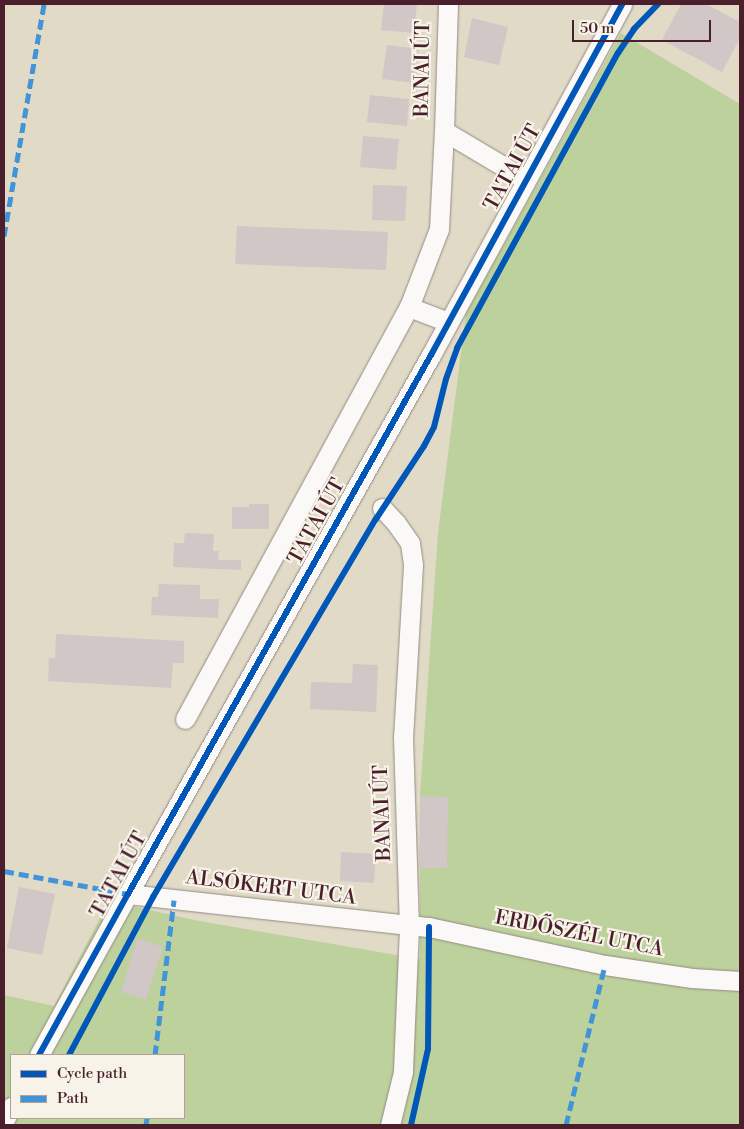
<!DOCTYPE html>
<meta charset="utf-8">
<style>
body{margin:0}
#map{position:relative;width:744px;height:1129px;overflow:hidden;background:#e1dac7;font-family:"Libre Bodoni",serif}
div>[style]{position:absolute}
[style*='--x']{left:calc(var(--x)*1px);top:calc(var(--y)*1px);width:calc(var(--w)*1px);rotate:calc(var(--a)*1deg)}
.green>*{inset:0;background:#bcd19c}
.building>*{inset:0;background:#d0c7c6}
.roads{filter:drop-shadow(0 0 1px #958a82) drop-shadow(0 0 1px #958a82)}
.minor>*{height:19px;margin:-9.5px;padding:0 9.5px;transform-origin:9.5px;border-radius:9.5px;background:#faf9f7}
.quiet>*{height:5px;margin-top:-2.5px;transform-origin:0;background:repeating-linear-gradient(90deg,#4194d7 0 10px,transparent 0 15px)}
.cycleway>*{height:6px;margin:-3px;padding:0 3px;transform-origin:3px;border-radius:3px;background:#0057b8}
span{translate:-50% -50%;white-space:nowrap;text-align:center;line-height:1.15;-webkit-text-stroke:4.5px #f7f3e8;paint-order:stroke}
.street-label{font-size:20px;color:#4a1f2b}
.frame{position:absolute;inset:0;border:5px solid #4a1f2b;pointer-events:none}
.legend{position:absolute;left:10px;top:1054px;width:175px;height:65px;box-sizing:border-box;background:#f7f3e8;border:1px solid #b29e9c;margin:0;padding:6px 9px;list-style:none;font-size:15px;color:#4a1f2b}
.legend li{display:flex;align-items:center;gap:10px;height:25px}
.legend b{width:25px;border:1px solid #b29e9c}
.scale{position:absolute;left:572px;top:20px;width:139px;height:22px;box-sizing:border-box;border:2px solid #4a1f2b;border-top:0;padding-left:6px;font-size:15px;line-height:18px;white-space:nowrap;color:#4a1f2b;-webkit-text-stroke:4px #f7f3e8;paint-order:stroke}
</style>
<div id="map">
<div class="green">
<div style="clip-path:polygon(evenodd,621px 33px,740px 104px,740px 1125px,4px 1125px,4px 995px,54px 1006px,109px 901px,199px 921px,420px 959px,420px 796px,438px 533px,466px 313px,621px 33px,11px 1055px,184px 1055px,184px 1118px,11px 1118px,11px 1055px)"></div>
</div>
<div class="building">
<div style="clip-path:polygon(384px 4px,417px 4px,414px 33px,381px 30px)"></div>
<div style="clip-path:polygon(681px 4px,706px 4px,740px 22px,740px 38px,722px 72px,662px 40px)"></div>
<div style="clip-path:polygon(472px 18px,508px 27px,499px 65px,464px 57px)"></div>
<div style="clip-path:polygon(387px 45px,419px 49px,415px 83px,382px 79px)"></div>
<div style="clip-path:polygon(370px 95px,409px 99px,407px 126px,367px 122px)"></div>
<div style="clip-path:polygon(363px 136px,399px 139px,396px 170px,360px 167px)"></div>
<div style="clip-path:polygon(373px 185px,407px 186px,405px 221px,372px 220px)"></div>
<div style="clip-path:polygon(237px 226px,388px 232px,386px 270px,235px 264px)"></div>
<div style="clip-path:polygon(249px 504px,269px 504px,269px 529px,232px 529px,232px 507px,249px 507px)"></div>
<div style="clip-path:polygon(185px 533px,214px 534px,213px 551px,219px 551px,218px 560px,241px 560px,241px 570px,173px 567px,174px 543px,184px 543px)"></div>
<div style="clip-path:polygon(159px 584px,200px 585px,200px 599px,219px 599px,218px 618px,151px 615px,152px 597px,158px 597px)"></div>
<div style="clip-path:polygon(56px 634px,184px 641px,184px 663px,173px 663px,171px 688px,48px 681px,49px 658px,55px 658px)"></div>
<div style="clip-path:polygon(353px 664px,378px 665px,376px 712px,310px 709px,311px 682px,352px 683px)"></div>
<div style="clip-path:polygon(420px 796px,448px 797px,447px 868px,419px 868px)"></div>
<div style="clip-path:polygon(341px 852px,376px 854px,374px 883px,340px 881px)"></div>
<div style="clip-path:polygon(19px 887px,55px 894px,42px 955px,7px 948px)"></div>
<div style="clip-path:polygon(137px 938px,163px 947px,146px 1000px,121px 992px)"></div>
</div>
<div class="roads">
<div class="minor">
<div style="--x:448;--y:4;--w:127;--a:91.8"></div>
<div style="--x:444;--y:131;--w:94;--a:30.7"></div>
<div style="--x:409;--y:307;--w:42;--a:21"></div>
<div style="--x:382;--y:508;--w:21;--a:47"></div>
<div style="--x:396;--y:523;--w:24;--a:55"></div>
<div style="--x:410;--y:543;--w:22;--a:82"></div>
<div style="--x:413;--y:565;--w:172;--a:93.3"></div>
<div style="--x:403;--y:737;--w:190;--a:88.2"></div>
<div style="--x:409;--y:927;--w:145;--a:92.4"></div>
<div style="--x:403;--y:1072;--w:55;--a:103.8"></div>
<div style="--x:185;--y:719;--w:469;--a:-61.5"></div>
<div style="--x:409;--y:307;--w:84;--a:-69"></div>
<div style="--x:439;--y:229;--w:98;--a:-87.1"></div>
<div style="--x:128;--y:894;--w:303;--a:6.3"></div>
<div style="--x:429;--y:927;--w:180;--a:12.2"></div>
<div style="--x:605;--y:965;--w:88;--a:8.5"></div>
<div style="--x:692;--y:978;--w:48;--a:3.6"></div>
<div style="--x:39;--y:1055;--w:184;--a:-61.1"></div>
<div style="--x:128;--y:894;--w:618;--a:-60.66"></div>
<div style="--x:431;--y:355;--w:400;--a:-61.4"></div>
<div style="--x:4;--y:1121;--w:16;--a:-63"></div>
</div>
</div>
<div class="quiet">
<div style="--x:4;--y:236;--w:235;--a:-80.2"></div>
<div style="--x:4;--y:871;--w:126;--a:10.5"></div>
<div style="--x:155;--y:1055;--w:156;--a:-83"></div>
<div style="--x:146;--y:1125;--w:7;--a:-82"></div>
<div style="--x:566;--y:1125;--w:165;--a:-76.3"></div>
</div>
<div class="cycleway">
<div style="--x:39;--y:1055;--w:184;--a:-61.1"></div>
<div style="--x:128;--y:894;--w:618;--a:-60.66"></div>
<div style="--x:431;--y:355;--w:400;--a:-61.4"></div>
<div style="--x:69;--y:1055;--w:179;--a:-62"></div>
<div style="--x:153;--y:897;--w:439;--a:-59.5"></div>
<div style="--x:376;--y:519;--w:87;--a:-56.7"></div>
<div style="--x:424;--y:446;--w:21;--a:-62"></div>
<div style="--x:434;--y:427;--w:49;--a:-76"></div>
<div style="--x:446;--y:379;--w:33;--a:-70"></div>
<div style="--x:457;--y:348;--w:336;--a:-61.4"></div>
<div style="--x:618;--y:53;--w:29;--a:-56"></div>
<div style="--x:634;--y:29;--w:35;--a:-46"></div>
<div style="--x:411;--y:1125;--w:78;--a:-77.4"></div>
<div style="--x:428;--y:1049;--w:122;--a:-89.5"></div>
</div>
<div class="street-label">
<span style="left:423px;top:69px;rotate:-89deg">BANAI ÚT</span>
<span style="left:513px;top:168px;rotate:-61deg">TATAI ÚT</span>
<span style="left:317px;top:522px;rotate:-61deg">TATAI ÚT</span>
<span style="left:383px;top:813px;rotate:-92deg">BANAI ÚT</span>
<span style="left:119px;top:875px;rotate:-61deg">TATAI ÚT</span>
<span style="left:271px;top:888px;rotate:7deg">ALSÓKERT UTCA</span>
<span style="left:579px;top:934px;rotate:11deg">ERDŐSZÉL UTCA</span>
</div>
<div class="frame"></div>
<ul class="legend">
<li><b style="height:6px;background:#0057b8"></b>Cycle path</li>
<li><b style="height:6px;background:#4194d7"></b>Path</li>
</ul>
<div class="scale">50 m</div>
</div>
